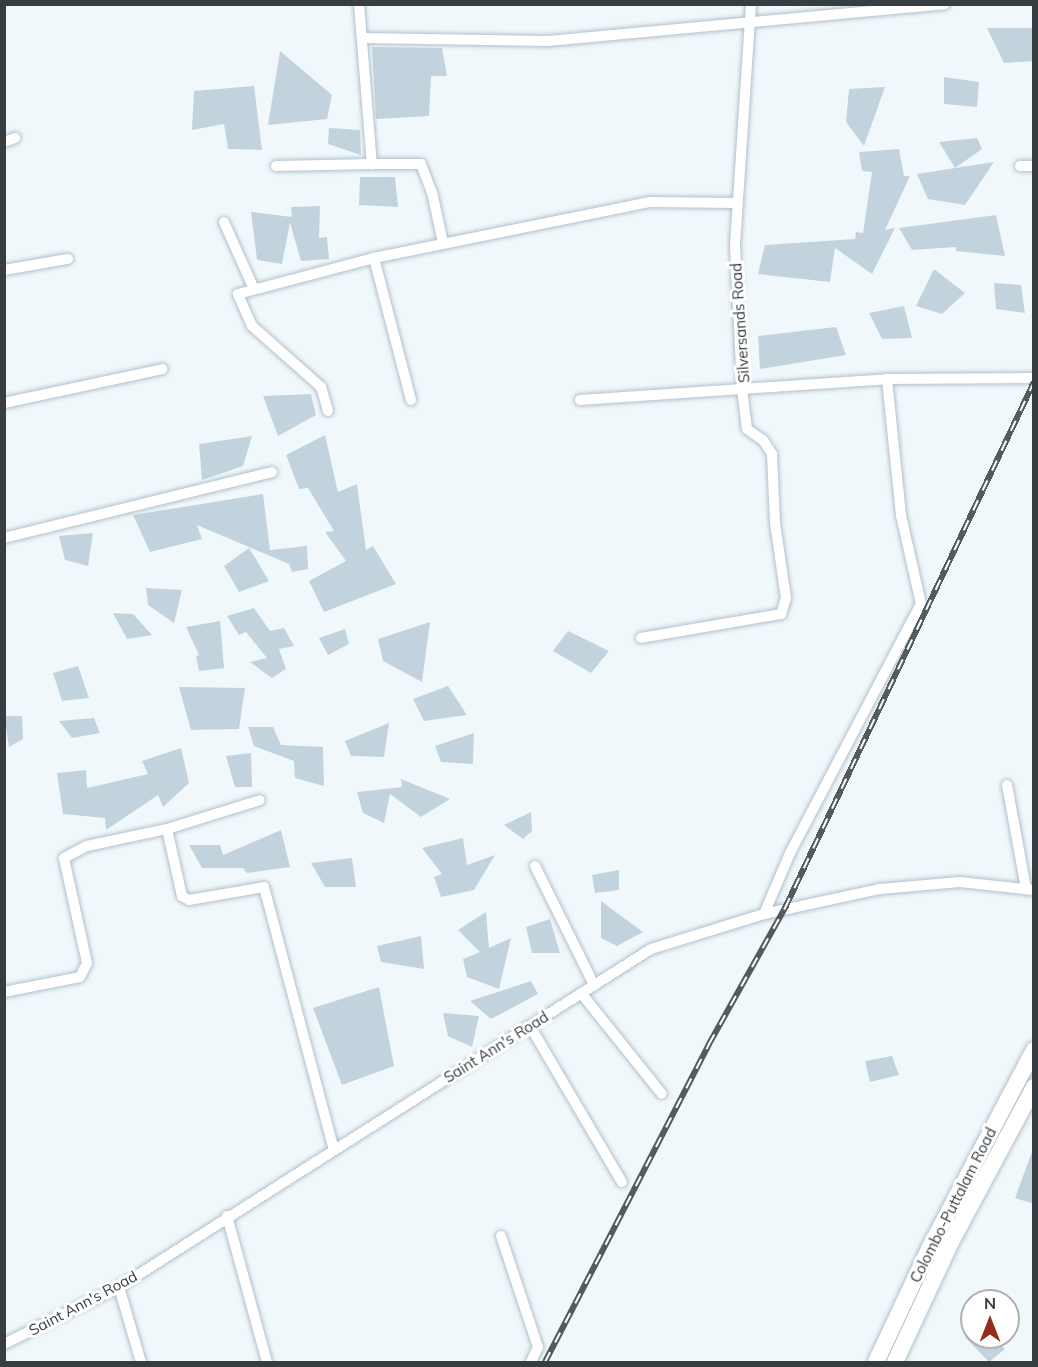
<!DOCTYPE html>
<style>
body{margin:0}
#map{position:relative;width:1038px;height:1367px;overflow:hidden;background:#f1f8fc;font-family:Mulish,sans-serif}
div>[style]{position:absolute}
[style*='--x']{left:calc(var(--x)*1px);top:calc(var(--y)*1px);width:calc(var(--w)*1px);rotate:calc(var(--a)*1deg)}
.building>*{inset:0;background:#c3d3de}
.roads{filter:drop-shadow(0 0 2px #b0c1cb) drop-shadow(0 0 2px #b0c1cb)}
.minor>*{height:10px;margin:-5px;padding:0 5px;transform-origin:5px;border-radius:5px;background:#fff}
.trunk>*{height:16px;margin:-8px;padding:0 8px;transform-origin:8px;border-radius:8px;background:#fff}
.rail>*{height:6px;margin-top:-3px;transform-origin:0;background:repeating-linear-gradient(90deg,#fff 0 11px,#545b5f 0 22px);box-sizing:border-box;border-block:2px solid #545b5f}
span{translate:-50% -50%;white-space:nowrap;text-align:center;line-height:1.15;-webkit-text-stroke:6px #fff;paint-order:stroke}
.street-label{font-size:15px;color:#373e42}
.frame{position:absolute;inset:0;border:6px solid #373e42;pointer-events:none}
.north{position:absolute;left:960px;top:1289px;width:60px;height:60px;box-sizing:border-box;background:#fff;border:2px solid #afb2b3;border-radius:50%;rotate:0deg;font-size:16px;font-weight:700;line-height:24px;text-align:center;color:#373e42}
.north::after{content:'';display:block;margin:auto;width:21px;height:27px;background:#952b1c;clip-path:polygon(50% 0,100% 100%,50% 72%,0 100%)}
</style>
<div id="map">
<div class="building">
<div style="clip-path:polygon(987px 28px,1034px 28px,1034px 61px,1004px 63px)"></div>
<div style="clip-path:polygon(372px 47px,442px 48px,447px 76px,431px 76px,429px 116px,376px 119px)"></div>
<div style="clip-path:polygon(280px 51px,332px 95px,327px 119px,268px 125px)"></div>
<div style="clip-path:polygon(944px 77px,979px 82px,977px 107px,944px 104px)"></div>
<div style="clip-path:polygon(254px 86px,262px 150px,228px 149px,224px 124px,192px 130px,194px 91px)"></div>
<div style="clip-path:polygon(885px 87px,864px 146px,846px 122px,849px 89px)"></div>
<div style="clip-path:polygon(329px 128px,360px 130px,361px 155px,328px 144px)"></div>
<div style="clip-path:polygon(977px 138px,982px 149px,955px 168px,939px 142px)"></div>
<div style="clip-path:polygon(899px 149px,904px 176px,910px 176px,885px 230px,895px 228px,872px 274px,835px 248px,830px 282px,758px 274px,765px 245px,855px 239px,856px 232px,863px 233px,872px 172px,862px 171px,859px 152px)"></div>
<div style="clip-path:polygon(994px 162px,965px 205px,928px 199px,917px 174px)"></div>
<div style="clip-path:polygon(360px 177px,395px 177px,398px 207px,359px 205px)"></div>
<div style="clip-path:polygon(320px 206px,319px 238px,327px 237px,329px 259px,301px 261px,290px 223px,282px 264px,257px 260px,251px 212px,292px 217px,291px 207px)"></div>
<div style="clip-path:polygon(996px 215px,1005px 256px,956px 251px,956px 247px,912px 250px,899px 228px)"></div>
<div style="clip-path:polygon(934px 269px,965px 293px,942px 314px,916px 306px)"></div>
<div style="clip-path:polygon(994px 283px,1021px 285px,1025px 313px,996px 309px)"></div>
<div style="clip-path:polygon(904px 306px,912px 338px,882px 339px,869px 313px)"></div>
<div style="clip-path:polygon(836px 327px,846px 355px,760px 369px,758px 336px)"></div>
<div style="clip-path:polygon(311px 394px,316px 415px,278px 436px,263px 396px)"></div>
<div style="clip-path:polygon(325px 435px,338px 492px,357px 484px,366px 550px,373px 546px,396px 584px,324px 612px,309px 581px,346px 561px,325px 532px,334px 531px,308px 488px,299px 489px,286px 455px)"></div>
<div style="clip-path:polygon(252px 436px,243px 466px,202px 480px,199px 444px)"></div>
<div style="clip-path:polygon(263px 494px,270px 550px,307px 546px,308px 569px,292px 572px,289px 564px,197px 525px,202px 539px,150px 552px,133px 515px)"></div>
<div style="clip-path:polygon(93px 533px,88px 566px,65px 560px,59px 536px)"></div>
<div style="clip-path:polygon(249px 548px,269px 581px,239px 592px,224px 566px)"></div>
<div style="clip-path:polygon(146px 588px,182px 590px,174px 623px,148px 605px)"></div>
<div style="clip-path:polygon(254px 608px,270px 631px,284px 628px,294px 646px,279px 649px,286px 669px,272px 678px,250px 662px,267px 658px,246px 632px,239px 635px,227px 616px)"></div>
<div style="clip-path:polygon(113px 613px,133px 614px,152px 635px,127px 639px)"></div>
<div style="clip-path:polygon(220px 621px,224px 668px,199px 671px,196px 656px,199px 655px,186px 627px)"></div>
<div style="clip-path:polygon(430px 622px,422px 682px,383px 661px,378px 639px)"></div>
<div style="clip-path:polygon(345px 629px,349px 644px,328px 655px,319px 638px)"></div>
<div style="clip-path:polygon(568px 631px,609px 651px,591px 673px,553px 651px)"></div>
<div style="clip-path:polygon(78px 666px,89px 698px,62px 701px,53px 673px)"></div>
<div style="clip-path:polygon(448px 686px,467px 715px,424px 721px,413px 699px)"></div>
<div style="clip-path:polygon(179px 687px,245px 688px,239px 729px,191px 730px)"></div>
<div style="clip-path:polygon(4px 716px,22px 716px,23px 739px,9px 747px)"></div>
<div style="clip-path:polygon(94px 718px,100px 733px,72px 738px,59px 721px)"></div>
<div style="clip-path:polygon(389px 723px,384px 757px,351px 756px,345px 741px)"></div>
<div style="clip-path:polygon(248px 727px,273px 727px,281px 745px,323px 747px,324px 786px,295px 778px,294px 761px,254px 746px)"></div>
<div style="clip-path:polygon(474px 733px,473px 764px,441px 762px,435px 746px)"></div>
<div style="clip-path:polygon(181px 748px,189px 783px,163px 807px,158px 795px,106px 830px,105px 818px,63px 814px,57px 773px,86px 770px,87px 788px,148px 774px,142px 761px)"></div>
<div style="clip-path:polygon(251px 753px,252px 787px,235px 787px,226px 756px)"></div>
<div style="clip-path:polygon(401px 779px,450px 799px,421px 817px,390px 794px,384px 823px,363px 813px,357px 792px,402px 787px)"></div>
<div style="clip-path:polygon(531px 812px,532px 831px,523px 839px,504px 825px)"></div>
<div style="clip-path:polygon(281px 830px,290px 867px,247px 873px,243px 868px,202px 868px,189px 845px,220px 845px,223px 855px)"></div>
<div style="clip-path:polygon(463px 838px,467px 865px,495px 855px,474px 890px,441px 897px,434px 877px,442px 874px,422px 848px)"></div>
<div style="clip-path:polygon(352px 858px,356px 887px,325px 887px,311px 863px)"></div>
<div style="clip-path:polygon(619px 870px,619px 890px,595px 893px,592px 875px)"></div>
<div style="clip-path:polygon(601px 901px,643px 932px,617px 946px,601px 938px)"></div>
<div style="clip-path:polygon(486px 912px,489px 948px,511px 938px,499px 989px,467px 977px,463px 959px,480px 952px,458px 930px)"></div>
<div style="clip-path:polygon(550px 919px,560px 953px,532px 953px,526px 927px)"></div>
<div style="clip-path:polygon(421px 936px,424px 969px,381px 962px,377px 946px)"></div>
<div style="clip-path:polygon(531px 981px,538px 994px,491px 1019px,470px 1001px)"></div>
<div style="clip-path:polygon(379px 987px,394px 1066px,342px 1085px,313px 1008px)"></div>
<div style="clip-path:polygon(443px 1013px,479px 1016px,472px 1047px,448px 1036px)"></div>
<div style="clip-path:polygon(892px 1056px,899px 1075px,870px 1082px,865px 1061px)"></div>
<div style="clip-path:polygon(1032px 1152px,1034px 1152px,1034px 1204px,1015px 1198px)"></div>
<div style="clip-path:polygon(965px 1337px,993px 1337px,1005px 1349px,989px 1362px)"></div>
</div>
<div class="roads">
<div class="minor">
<div style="--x:359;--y:4;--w:161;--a:85.4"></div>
<div style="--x:372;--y:164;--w:49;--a:0"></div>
<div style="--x:421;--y:164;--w:30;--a:69"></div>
<div style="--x:432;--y:192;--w:52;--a:77.8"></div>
<div style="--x:751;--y:4;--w:243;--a:93.8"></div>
<div style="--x:735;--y:246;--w:143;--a:87.2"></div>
<div style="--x:742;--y:389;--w:145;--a:-3.9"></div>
<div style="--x:887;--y:379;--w:147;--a:-0.4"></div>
<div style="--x:363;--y:38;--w:185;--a:0.9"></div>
<div style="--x:548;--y:41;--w:398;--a:-5.3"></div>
<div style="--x:4;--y:142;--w:12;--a:-20"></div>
<div style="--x:276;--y:166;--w:96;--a:-1.2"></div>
<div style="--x:1020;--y:166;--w:14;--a:0"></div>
<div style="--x:224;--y:222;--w:73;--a:65.9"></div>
<div style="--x:374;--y:258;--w:282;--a:-11.5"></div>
<div style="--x:650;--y:202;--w:87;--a:0.7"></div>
<div style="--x:4;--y:270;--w:65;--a:-9.8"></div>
<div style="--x:580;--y:400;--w:162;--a:-3.9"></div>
<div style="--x:742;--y:389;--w:40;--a:82.9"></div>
<div style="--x:747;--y:429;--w:19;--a:35"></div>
<div style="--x:763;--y:440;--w:17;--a:57"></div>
<div style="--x:772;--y:454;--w:69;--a:87.5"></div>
<div style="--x:775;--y:523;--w:76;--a:81.7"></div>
<div style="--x:786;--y:598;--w:17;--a:107"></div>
<div style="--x:781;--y:614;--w:142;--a:170.3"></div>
<div style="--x:4;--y:403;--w:162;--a:-12.1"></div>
<div style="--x:328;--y:411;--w:25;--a:-106"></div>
<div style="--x:321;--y:387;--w:92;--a:-138.5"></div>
<div style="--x:252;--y:326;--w:35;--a:-114"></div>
<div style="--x:238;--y:294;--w:141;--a:-14.8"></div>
<div style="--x:374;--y:258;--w:147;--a:75.4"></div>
<div style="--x:4;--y:538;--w:276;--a:-13.8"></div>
<div style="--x:1007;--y:785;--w:106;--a:79.6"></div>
<div style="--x:167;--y:829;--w:69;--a:77.4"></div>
<div style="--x:182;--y:896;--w:8;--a:30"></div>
<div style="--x:189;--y:900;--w:76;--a:-9.8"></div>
<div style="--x:264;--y:887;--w:272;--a:75.1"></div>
<div style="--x:535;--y:866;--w:133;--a:63.6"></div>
<div style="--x:764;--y:914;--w:66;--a:-66.9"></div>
<div style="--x:790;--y:853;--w:281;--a:-62.3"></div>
<div style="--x:921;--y:604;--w:91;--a:-102.7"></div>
<div style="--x:901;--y:515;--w:137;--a:-95.9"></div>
<div style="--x:4;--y:992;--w:77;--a:-11.2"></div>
<div style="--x:80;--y:977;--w:16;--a:-63"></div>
<div style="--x:87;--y:963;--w:107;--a:-102.4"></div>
<div style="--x:64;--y:858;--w:26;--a:-28"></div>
<div style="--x:87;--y:846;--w:82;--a:-12"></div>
<div style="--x:167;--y:829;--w:97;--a:-17.3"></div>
<div style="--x:581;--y:993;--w:129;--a:51.3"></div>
<div style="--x:530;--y:1026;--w:181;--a:59.5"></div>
<div style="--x:227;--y:1216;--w:151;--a:74.7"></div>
<div style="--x:501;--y:1236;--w:117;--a:71.6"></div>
<div style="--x:538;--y:1347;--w:17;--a:115"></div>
<div style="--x:119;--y:1287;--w:78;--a:73.7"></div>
<div style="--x:4;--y:1344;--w:128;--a:-26.4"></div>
<div style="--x:119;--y:1287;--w:630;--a:-32.43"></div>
<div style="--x:651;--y:949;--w:118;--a:-17.2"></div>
<div style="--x:764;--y:914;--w:119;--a:-12.2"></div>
<div style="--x:880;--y:889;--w:80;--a:-5"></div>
<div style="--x:960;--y:882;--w:74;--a:6.2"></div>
</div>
<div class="trunk">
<div style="--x:876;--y:1362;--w:125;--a:-64.9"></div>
<div style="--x:929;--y:1249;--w:225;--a:-62.2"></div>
<div style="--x:895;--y:1362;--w:132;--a:-65"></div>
<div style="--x:951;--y:1242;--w:176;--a:-61.8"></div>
</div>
</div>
<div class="rail">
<div style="--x:545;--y:1362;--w:358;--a:-62.7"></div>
<div style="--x:709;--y:1044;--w:156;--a:-60.8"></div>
<div style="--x:785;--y:908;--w:582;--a:-64.67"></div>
</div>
<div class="street-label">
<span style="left:740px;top:323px;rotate:-94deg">Silversands Road</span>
<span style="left:496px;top:1047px;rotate:-32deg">Saint Ann's Road</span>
<span style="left:953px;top:1205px;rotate:-63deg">Colombo-Puttalam Road</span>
<span style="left:83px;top:1303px;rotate:-28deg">Saint Ann's Road</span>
</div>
<div class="frame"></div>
<div class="north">N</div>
</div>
